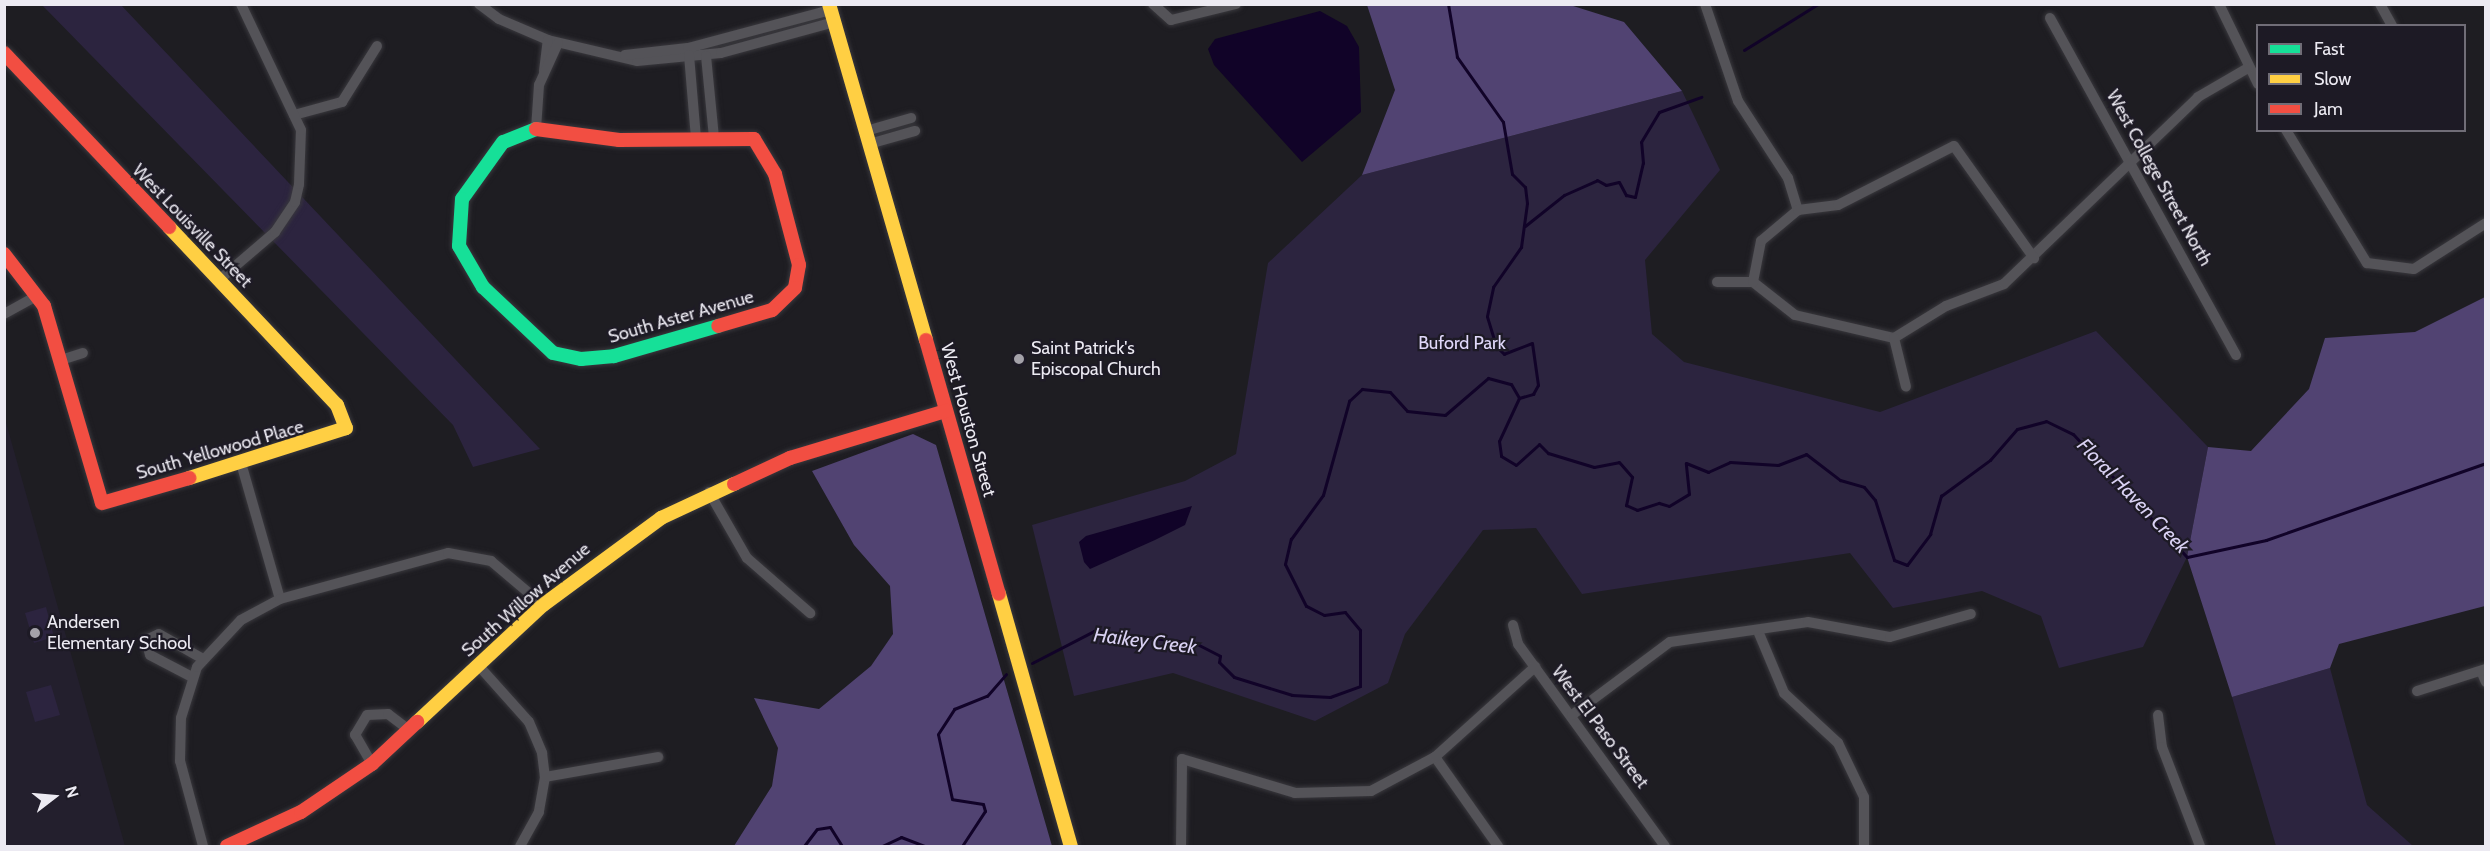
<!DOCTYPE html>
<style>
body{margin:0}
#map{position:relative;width:2490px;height:851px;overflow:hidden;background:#1e1d22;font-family:Cabin,sans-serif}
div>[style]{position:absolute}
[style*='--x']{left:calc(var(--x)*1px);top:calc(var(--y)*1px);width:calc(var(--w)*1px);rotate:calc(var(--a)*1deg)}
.built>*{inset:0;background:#231f2d}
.green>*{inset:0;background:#2c243f}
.forest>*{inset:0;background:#514372}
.water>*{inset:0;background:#110328}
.stream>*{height:3px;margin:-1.5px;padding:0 1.5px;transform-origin:1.5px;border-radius:1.5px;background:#110328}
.roads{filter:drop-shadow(0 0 2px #39383d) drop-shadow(0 0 2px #39383d)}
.street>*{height:10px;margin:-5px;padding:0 5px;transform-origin:5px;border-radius:5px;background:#545358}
.fast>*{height:14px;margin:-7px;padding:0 7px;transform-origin:7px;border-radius:7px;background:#16e098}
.slow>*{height:14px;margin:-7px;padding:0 7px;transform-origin:7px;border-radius:7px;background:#ffcf43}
.jam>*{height:14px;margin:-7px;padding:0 7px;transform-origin:7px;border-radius:7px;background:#f24e42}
.dots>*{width:16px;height:16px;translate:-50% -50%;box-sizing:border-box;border:3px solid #1d1a25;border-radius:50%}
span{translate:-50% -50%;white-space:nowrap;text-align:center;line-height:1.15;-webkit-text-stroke:4.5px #1d1a25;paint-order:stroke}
.street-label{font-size:18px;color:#eceaf2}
.park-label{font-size:18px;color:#e0d8fa}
.poi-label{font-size:18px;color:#eceaf2}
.left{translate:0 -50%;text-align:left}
.water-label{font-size:20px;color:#d9d1f3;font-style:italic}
.frame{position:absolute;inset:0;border:6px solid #eceaf2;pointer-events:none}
.legend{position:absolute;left:2256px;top:24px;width:210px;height:108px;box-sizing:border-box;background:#1d1a25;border:2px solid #706d77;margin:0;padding:8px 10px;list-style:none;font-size:18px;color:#eceaf2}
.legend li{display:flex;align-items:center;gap:12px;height:30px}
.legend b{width:30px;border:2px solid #706d77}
.north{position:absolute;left:24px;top:767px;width:60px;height:60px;-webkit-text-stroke:4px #1d1a25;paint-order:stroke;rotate:74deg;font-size:16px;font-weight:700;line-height:24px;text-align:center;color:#eceaf2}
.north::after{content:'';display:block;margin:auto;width:21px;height:27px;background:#eceaf2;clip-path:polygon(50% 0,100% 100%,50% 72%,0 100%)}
</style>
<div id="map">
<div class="built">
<div style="clip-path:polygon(5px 419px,125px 846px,5px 846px)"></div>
</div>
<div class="green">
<div style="clip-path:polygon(42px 5px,121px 5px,540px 449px,473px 467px,453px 425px)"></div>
<div style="clip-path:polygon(1682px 91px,1720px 170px,1645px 260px,1652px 334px,1684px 362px,1880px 412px,2096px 331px,2208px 447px,2187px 557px,2143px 647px,2059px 668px,2041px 616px,1982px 591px,1893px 608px,1850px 553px,1582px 594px,1536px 528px,1483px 530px,1405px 634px,1388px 683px,1315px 721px,1173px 673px,1074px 696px,1032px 525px,1185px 481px,1236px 454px,1268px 263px,1362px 175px)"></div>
<div style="clip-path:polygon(46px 607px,54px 637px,34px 643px,25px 613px)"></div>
<div style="clip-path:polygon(2330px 668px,2367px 805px,2413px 846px,2276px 846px,2232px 697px)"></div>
<div style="clip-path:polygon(51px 685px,60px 715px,35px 722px,26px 692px)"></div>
</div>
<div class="forest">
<div style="clip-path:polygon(1367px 5px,1570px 5px,1624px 22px,1682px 91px,1362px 175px,1395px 90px)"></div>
<div style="clip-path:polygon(2485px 297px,2485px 606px,2339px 644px,2330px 668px,2232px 697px,2187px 557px,2208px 447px,2251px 451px,2309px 389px,2325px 338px,2415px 332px)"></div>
<div style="clip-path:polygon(913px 434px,936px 445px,1052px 846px,734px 846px,772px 786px,778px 748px,754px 698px,819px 709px,871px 666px,893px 634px,890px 586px,854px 545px,812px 471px)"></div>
</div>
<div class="water">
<div style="clip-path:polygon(1320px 11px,1347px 26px,1359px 47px,1361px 112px,1302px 162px,1214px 65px,1208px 49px,1215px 39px)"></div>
<div style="clip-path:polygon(1192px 506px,1185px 525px,1155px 540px,1090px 569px,1084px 562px,1079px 542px,1086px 536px)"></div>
</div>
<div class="stream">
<div style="--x:1744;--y:50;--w:87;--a:-31.9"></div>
<div style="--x:1525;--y:226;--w:50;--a:-38.5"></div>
<div style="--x:1564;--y:195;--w:36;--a:-24"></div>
<div style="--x:1597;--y:180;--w:10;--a:29"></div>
<div style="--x:1606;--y:185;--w:13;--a:-13"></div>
<div style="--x:1619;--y:182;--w:15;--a:62"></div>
<div style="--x:1626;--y:195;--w:9;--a:13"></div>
<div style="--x:1635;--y:197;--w:35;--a:-77"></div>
<div style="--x:1643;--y:163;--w:21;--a:-95"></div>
<div style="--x:1641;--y:142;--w:35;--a:-59"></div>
<div style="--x:1659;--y:112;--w:45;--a:-19.7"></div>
<div style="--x:1519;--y:398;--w:47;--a:114.9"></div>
<div style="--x:1499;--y:441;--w:15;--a:82"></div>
<div style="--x:1501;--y:456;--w:17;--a:31"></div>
<div style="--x:1516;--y:465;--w:31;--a:-42"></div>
<div style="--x:1539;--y:444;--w:13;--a:45"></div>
<div style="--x:1548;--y:453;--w:48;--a:16.9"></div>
<div style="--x:1594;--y:467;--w:25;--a:-11"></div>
<div style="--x:1619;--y:462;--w:20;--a:49"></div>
<div style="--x:1632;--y:477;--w:29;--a:102"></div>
<div style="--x:1626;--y:505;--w:12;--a:24"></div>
<div style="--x:1637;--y:510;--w:23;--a:-18"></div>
<div style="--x:1659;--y:503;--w:10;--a:17"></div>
<div style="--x:1669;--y:506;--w:23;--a:-31"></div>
<div style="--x:1689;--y:494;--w:31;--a:-96"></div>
<div style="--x:1686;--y:463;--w:24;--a:22"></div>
<div style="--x:1708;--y:472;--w:24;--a:-24"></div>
<div style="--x:1730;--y:462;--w:48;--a:3.6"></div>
<div style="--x:1778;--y:465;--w:30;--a:-21"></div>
<div style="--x:1806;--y:454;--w:43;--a:37.4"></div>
<div style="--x:1840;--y:480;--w:25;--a:16"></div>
<div style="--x:1864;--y:487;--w:17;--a:50"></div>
<div style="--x:1875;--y:500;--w:63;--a:72.4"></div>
<div style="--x:1894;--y:560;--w:14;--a:21"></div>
<div style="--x:1907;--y:565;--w:39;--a:-53"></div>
<div style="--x:1930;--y:534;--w:40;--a:-74"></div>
<div style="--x:1941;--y:496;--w:61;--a:-36.3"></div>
<div style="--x:1990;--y:460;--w:41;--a:-48.9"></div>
<div style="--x:2017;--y:429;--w:30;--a:-15"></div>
<div style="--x:2046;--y:421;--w:30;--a:26"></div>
<div style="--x:2073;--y:434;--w:168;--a:47.2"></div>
<div style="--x:2187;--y:557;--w:81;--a:-12.1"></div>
<div style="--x:2266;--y:540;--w:233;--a:-19.3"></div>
<div style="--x:1032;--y:663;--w:70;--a:-27.3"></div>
<div style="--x:1094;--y:631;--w:102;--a:6.8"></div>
<div style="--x:1195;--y:643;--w:28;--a:27"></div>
<div style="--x:1220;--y:656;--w:6;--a:99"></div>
<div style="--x:1219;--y:662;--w:21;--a:45"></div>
<div style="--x:1234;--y:677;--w:61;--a:17.2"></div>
<div style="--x:1292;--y:695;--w:38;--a:3"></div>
<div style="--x:1330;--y:697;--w:32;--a:-20"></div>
<div style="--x:1360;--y:686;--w:56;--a:-90"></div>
<div style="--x:1360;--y:630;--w:23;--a:-130"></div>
<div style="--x:1345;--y:612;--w:21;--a:172"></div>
<div style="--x:1324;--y:615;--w:20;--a:-153"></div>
<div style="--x:1306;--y:606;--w:47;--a:-116.6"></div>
<div style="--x:1285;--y:564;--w:26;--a:-77"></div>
<div style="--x:1291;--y:539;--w:54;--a:-54"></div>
<div style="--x:1323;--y:495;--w:98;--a:-74.5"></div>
<div style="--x:1349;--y:401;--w:18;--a:-43"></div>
<div style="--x:1362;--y:389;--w:28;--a:6"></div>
<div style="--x:1390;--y:392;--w:25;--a:48"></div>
<div style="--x:1407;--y:411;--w:38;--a:6"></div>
<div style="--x:1445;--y:415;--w:57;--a:-40.7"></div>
<div style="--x:1488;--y:378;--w:24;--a:15"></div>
<div style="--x:1511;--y:384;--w:16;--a:60"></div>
<div style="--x:1519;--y:398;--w:15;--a:-16"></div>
<div style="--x:1533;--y:394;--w:10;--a:-61"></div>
<div style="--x:1538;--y:385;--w:42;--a:-98.1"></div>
<div style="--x:1532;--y:343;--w:30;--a:159"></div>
<div style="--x:1504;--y:354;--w:11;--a:-135"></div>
<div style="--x:1496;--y:346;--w:31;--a:-107"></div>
<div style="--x:1487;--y:316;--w:30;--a:-78"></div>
<div style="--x:1493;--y:287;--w:49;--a:-55"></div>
<div style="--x:1521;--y:247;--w:44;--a:-82.2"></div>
<div style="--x:1527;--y:203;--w:16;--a:-97"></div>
<div style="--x:1525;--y:187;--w:18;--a:-135"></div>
<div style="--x:1512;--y:174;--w:53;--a:-99.8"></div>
<div style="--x:1503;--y:122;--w:80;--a:-125.3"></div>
<div style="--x:1457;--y:57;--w:54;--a:-99.6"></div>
<div style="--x:804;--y:846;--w:21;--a:-53"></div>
<div style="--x:817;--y:829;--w:13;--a:-9"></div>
<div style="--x:830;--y:827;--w:22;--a:58"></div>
<div style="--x:882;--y:846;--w:21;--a:-25"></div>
<div style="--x:901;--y:837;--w:25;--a:21"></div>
<div style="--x:962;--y:846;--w:42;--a:-56.7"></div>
<div style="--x:985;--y:811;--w:7;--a:-106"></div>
<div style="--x:983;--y:804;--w:31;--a:-171"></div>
<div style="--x:952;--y:799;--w:66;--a:-102.2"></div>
<div style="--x:938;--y:734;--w:30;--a:-57"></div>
<div style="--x:954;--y:709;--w:35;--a:-22"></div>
<div style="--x:987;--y:696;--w:29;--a:-49"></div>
</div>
<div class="roads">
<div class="street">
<div style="--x:479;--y:4;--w:25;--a:37"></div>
<div style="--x:499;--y:19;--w:53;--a:23.2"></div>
<div style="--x:548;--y:40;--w:91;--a:13.3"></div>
<div style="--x:637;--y:61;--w:84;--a:-5.4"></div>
<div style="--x:721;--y:53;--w:117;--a:-15.3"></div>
<div style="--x:1153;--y:4;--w:24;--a:42"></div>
<div style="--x:1171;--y:20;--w:67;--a:-13.8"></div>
<div style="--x:1705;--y:4;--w:102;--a:71.2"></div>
<div style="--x:1738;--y:101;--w:92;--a:57"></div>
<div style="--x:1788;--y:178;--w:34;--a:73"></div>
<div style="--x:2219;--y:4;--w:89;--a:64"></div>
<div style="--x:2380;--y:4;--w:25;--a:61"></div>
<div style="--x:2050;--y:18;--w:385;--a:61.1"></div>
<div style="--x:625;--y:55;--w:63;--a:-6.3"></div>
<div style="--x:688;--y:48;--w:148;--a:-14.9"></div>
<div style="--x:689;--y:55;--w:84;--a:85.2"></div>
<div style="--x:706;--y:56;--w:81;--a:84.4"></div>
<div style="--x:544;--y:71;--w:31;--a:-83"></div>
<div style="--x:294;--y:115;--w:50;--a:-15.2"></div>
<div style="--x:342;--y:102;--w:66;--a:-58"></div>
<div style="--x:536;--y:129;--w:44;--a:-86.1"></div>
<div style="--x:539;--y:85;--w:46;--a:-65.7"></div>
<div style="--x:2286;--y:130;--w:156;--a:58.7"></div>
<div style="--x:2367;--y:263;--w:47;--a:7.3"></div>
<div style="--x:2414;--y:269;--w:85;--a:-32.6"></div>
<div style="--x:866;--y:131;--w:47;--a:-16.1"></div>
<div style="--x:869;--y:144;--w:48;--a:-15.8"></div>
<div style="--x:219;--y:280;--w:74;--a:-40.6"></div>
<div style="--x:275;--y:232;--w:36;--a:-56"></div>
<div style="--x:295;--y:202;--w:18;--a:-77"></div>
<div style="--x:299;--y:184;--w:54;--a:-87.9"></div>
<div style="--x:301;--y:130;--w:140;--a:-115.5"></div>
<div style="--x:1717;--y:282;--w:36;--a:0"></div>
<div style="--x:1753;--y:282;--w:53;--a:38.2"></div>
<div style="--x:1795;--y:315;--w:102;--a:13.1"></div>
<div style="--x:1894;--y:338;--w:61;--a:-31.6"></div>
<div style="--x:1946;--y:306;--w:62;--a:-20.8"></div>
<div style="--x:2004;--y:284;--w:269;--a:-43.9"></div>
<div style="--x:2198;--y:97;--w:58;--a:-30.1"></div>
<div style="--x:1753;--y:282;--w:42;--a:-79"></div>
<div style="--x:1761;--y:241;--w:48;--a:-40"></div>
<div style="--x:1798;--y:210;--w:40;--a:-7.1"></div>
<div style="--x:1838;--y:205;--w:130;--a:-27"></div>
<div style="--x:1954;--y:146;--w:138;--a:54.5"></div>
<div style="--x:4;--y:314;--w:39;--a:-29"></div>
<div style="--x:1894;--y:338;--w:50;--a:76.2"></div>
<div style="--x:61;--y:360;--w:23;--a:-18"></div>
<div style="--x:241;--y:463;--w:141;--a:74"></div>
<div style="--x:709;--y:492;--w:76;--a:60.1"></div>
<div style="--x:747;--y:558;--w:84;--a:41.1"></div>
<div style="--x:1513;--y:625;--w:20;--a:75"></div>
<div style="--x:1518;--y:644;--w:250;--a:54"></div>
<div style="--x:1758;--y:631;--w:67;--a:67.2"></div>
<div style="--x:1784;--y:693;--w:74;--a:42.8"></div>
<div style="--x:1838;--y:743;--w:60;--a:64.3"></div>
<div style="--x:1864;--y:797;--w:49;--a:90"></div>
<div style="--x:478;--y:665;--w:76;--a:48.2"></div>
<div style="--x:529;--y:722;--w:34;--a:67"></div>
<div style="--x:542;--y:753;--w:24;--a:83"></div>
<div style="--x:545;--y:777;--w:36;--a:100"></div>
<div style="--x:539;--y:812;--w:39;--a:119"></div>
<div style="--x:2481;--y:671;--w:12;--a:66"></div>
<div style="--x:192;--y:677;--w:47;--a:-152.4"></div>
<div style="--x:150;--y:655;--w:16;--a:-105"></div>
<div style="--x:146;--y:640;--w:14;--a:-25"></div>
<div style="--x:159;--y:634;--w:51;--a:29.6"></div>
<div style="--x:2417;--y:691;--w:72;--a:-17.7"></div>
<div style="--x:1572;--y:715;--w:122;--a:-36.7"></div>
<div style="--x:1670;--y:642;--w:139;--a:-8.2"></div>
<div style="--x:1808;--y:622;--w:83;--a:10.4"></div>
<div style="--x:1890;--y:637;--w:84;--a:-15.9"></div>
<div style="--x:2158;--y:715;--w:32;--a:83"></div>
<div style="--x:2162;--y:747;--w:106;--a:69"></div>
<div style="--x:1435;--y:757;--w:109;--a:54.7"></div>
<div style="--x:372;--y:764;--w:34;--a:-120"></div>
<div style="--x:355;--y:735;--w:23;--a:-59"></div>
<div style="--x:367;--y:715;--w:21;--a:-3"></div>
<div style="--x:388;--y:714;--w:26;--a:37"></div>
<div style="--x:545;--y:777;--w:115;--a:-10"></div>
<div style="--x:203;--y:846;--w:88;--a:-105.1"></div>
<div style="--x:180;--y:761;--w:43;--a:-88.7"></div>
<div style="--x:181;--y:718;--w:53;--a:-72.6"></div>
<div style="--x:197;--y:667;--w:64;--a:-46.9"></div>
<div style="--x:241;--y:620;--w:44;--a:-28.3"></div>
<div style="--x:280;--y:599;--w:174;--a:-15.3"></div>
<div style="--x:448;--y:553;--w:44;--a:10.5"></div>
<div style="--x:491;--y:561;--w:68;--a:40.2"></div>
<div style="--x:1181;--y:846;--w:87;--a:-89.3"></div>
<div style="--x:1182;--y:759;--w:118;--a:16.7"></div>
<div style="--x:1295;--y:793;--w:76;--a:-1.5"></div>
<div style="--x:1371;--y:791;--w:72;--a:-28"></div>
<div style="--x:1435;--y:757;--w:135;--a:-42"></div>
</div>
<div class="fast">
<div style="--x:536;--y:129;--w:35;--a:158"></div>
<div style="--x:503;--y:142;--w:70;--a:125.7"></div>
<div style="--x:462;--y:199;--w:47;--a:93.7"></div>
<div style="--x:459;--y:246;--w:48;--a:59.7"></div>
<div style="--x:483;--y:287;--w:96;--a:43.3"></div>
<div style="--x:553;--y:353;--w:29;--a:12"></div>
<div style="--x:581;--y:359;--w:33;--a:-5"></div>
<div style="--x:614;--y:356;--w:108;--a:-16.1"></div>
</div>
<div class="slow">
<div style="--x:829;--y:4;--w:350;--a:73.9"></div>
<div style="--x:169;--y:227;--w:245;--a:46.7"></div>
<div style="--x:337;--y:405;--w:25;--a:69"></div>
<div style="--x:346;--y:428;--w:165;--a:162.3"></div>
<div style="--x:999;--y:594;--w:262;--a:74.1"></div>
<div style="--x:417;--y:722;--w:172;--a:-42.9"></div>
<div style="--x:543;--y:605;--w:147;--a:-36.4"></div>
<div style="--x:661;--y:518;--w:81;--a:-25"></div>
</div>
<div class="jam">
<div style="--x:4;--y:53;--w:240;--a:46.5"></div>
<div style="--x:536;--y:129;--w:84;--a:7.5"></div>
<div style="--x:619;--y:140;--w:135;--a:-0.4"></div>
<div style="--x:754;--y:139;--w:41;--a:59"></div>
<div style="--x:775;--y:174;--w:94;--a:75.2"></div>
<div style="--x:799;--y:265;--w:23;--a:100"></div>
<div style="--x:795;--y:288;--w:32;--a:136"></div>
<div style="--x:772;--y:310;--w:56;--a:163.5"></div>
<div style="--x:4;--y:254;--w:66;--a:52.4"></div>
<div style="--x:44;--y:306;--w:205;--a:73.6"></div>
<div style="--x:102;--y:503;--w:91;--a:-16"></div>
<div style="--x:926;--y:340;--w:264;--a:74"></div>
<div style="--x:734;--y:484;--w:62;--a:-24.9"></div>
<div style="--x:790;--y:458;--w:163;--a:-16.8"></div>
<div style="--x:227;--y:846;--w:81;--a:-24.7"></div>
<div style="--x:301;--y:812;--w:86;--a:-34.1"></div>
<div style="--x:372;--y:764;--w:62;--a:-43"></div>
</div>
</div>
<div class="dots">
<div style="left:1019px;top:359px;background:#a4a2a9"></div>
<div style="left:35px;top:633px;background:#a4a2a9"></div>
</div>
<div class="street-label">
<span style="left:2159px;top:178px;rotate:61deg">West College Street North</span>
<span style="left:192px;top:226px;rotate:46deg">West Louisville Street</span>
<span style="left:681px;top:317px;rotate:-16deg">South Aster Avenue</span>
<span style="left:968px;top:420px;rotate:74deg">West Houston Street</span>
<span style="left:220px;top:450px;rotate:-16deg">South Yellowood Place</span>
<span style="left:526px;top:600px;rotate:-41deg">South Willow Avenue</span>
<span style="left:1600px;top:727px;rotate:53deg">West El Paso Street</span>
</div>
<div class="park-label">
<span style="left:1462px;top:343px">Buford Park</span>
</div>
<div class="poi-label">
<span class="left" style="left:1031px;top:359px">Saint Patrick's<br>Episcopal Church</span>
<span class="left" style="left:47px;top:633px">Andersen<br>Elementary School</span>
</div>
<div class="water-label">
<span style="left:2133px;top:496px;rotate:46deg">Floral Haven Creek</span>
<span style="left:1145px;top:641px;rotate:7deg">Haikey Creek</span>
</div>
<div class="frame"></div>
<ul class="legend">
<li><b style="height:8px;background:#16e098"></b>Fast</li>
<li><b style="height:8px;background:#ffcf43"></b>Slow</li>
<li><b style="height:8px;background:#f24e42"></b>Jam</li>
</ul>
<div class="north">N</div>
</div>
